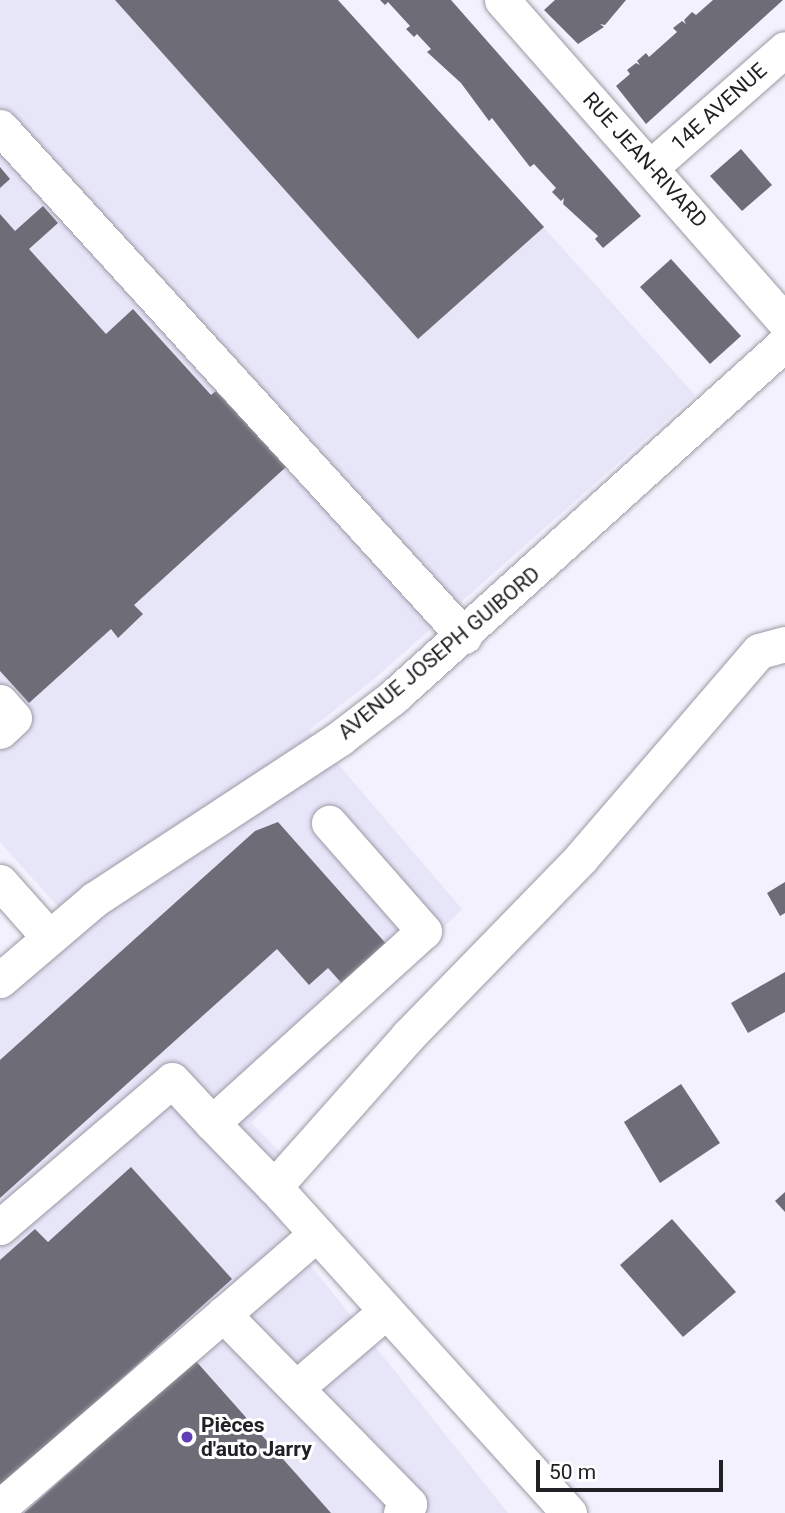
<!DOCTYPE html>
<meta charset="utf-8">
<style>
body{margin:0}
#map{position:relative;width:785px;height:1513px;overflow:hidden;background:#f3f1fd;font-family:Roboto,sans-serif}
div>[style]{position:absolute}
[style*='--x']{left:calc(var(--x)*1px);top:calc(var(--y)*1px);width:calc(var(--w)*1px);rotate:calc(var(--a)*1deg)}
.built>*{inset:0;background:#e7e5f8}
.building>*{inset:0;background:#6e6c76}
.roads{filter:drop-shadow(0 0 2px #9c9aa5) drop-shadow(0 0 2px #9c9aa5)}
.minor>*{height:35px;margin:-17.5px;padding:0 17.5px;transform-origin:17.5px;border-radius:17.5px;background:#fff}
.dots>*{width:19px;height:19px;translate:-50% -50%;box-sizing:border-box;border:4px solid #fff;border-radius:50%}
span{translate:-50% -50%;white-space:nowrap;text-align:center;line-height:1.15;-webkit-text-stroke:6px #fff;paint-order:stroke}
.street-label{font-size:21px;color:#212125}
.poi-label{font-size:21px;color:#212125;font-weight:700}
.left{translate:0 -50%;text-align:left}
.scale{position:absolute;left:536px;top:1460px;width:187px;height:32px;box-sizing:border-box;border:4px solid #212125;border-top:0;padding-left:9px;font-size:21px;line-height:24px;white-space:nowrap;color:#212125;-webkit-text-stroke:5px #fff;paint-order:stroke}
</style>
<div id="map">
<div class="built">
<div style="clip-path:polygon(0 0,338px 0,695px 395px,374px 679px,309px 730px,462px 909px,251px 1123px,280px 1152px,273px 1181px,276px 1213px,288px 1237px,508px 1513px,0 1513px,0 980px,68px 918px,0 842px)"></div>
</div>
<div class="building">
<div style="clip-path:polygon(115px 0,338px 0,544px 227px,418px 339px)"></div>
<div style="clip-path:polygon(380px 0,451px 0,641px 216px,603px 248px,595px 239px,598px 236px,563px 204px,564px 198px,561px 201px,552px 192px,556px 188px,534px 164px,530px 167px,492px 118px,489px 121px,461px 83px,427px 52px,431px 49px,417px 34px,414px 37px,406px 29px,410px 26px,388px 2px,385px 5px)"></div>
<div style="clip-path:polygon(555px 0,626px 0,605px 25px,600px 24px,604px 27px,578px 44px,544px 10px)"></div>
<div style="clip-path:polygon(713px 0,783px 0,646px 124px,616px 86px,630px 74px,627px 70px,636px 63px,640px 65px,637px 61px,646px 53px,649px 57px,677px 32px,673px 28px,682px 21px,686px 24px,684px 20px,692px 12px,696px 15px)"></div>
<div style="clip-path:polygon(741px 149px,772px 185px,742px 211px,710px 176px)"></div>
<div style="clip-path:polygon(0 167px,10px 179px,0 188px)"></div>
<div style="clip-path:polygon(43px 206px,58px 223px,29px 249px,106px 334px,133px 309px,211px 395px,216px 391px,286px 467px,134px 605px,143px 614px,118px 638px,111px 629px,29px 703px,0 671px,0 214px,15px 231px)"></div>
<div style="clip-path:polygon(671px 259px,741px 336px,710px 364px,640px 287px)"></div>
<div style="clip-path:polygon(278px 822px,389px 947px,345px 987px,328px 968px,309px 985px,277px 949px,0 1198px,0 1060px,255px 831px)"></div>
<div style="clip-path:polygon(785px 882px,785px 913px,780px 916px,767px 893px)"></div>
<div style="clip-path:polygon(785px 972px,785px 1012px,748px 1033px,731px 1003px)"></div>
<div style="clip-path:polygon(681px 1084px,720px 1143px,660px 1183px,624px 1122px)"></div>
<div style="clip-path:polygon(131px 1167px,232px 1279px,0 1489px,0 1260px,35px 1229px,48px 1242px)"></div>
<div style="clip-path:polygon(785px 1192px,785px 1212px,775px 1201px)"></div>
<div style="clip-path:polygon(672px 1219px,736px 1292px,683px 1337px,620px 1265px)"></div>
<div style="clip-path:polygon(195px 1360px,331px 1513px,24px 1513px)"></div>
</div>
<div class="roads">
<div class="minor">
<div style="--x:502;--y:0;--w:429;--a:48.7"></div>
<div style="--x:0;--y:127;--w:689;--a:47.65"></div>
<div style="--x:652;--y:166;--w:177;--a:-41.3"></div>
<div style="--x:0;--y:702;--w:21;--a:49"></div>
<div style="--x:14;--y:718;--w:19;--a:137"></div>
<div style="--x:0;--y:882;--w:72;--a:48.4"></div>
<div style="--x:0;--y:980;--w:125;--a:-40.5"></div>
<div style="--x:95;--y:899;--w:293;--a:-33.3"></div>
<div style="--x:340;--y:738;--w:66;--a:-37.6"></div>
<div style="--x:392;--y:698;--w:530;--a:-42.09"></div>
<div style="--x:212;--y:1123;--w:89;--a:45.9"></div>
<div style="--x:0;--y:1227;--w:226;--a:-40.5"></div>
<div style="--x:172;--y:1080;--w:59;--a:47.1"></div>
<div style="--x:212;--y:1123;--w:286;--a:-42.2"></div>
<div style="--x:424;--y:931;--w:144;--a:-131.3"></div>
<div style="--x:223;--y:1314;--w:266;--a:45.6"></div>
<div style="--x:409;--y:1504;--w:12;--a:132"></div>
<div style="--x:296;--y:1388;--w:118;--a:-40.5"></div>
<div style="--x:0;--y:1507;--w:418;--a:-40.8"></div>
<div style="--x:569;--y:1513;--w:440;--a:-132.1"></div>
<div style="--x:274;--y:1187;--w:202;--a:-48.4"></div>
<div style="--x:408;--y:1036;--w:247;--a:-45.8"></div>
<div style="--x:580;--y:859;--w:274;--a:-49.3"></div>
<div style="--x:759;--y:651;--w:27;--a:-15"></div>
</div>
</div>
<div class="dots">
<div style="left:187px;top:1437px;background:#633eb7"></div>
</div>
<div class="street-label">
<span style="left:719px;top:107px;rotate:-42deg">14E AVENUE</span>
<span style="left:645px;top:160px;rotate:48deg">RUE JEAN-RIVARD</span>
<span style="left:439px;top:653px;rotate:-40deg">AVENUE JOSEPH GUIBORD</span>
</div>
<div class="poi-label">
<span class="left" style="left:201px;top:1437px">Pièces<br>d'auto Jarry</span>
</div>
<div class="scale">50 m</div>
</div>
